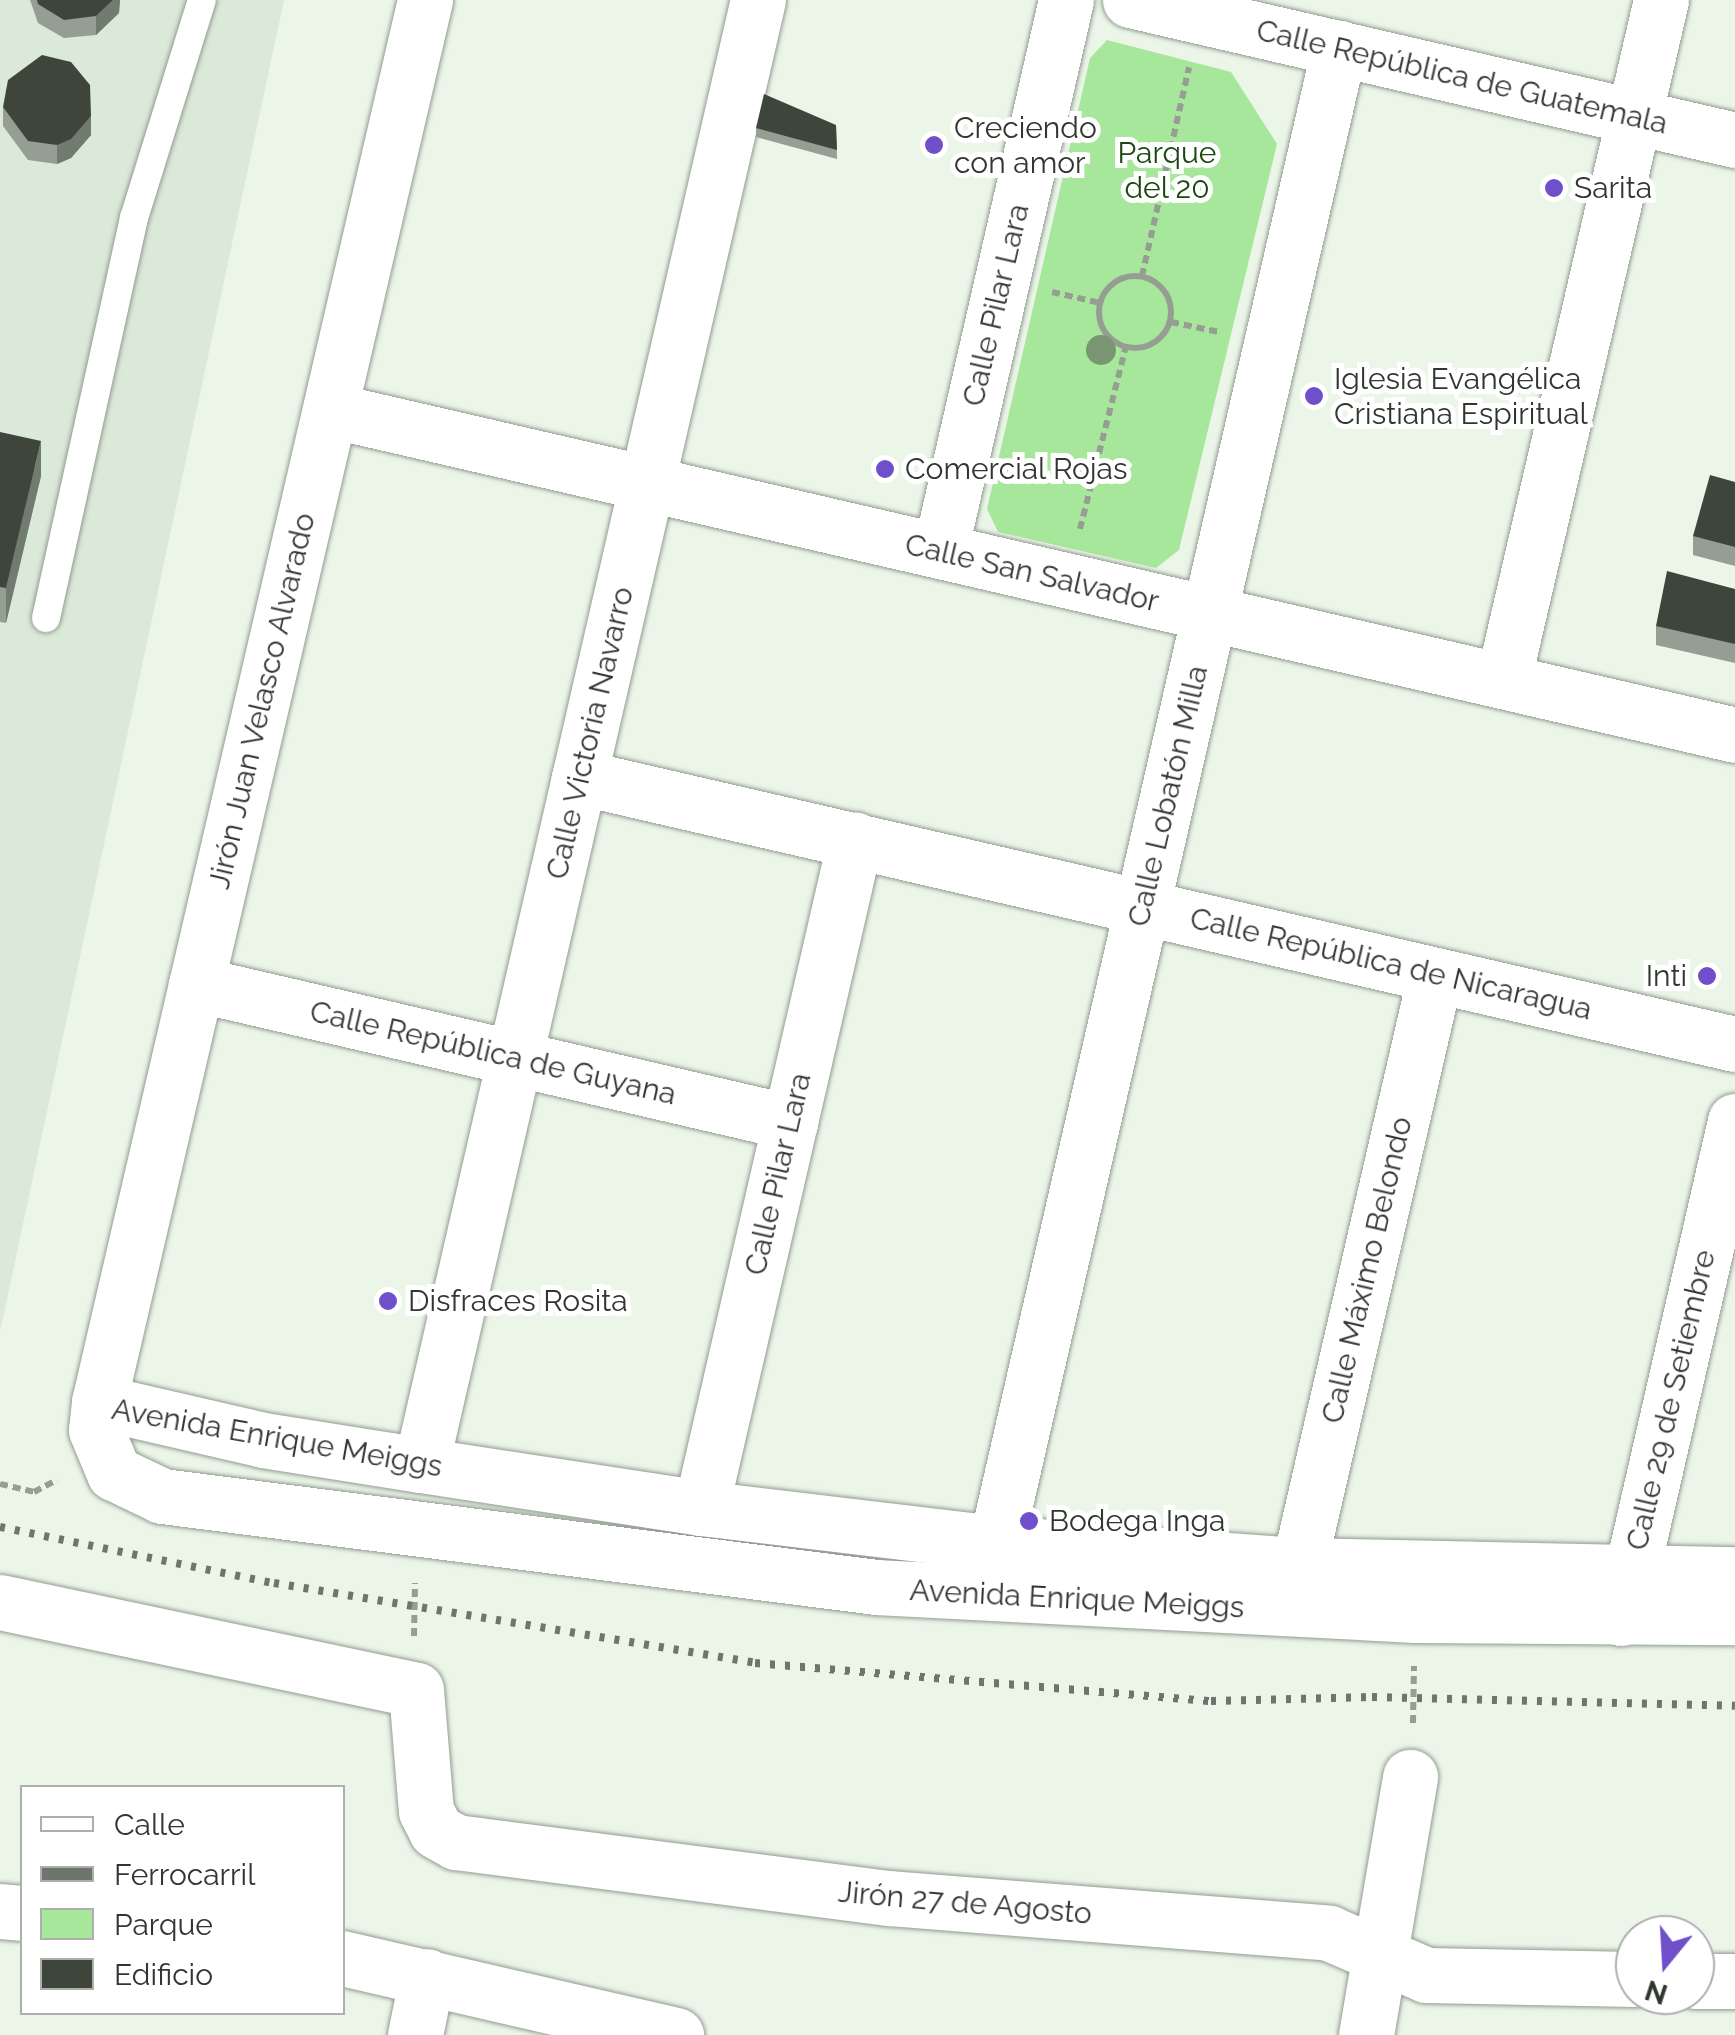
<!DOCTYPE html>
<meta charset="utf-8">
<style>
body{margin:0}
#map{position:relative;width:1735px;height:2035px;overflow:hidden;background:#ebf6e9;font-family:Raleway,sans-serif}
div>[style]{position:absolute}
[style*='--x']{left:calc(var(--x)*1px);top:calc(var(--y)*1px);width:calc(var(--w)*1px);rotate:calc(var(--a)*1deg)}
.built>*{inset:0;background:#dbe9d8}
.green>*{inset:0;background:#a7e79b}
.path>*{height:6px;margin-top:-3px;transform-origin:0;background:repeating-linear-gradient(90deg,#969e94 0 8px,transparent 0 13px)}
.path>.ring{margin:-3px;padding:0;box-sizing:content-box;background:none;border:6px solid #969e94;border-radius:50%}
.roads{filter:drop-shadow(0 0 2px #929c91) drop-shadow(0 0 2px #929c91)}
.lane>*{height:28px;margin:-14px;padding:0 14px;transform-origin:14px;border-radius:14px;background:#fff}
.street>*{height:55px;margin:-27.5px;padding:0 27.5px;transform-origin:27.5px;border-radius:27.5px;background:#fff}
.secondary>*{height:55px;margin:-27.5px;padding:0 27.5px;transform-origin:27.5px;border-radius:27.5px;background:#fff}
.rail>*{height:8px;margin-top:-4px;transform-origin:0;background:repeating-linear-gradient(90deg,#6e756d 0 5px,transparent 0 15px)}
.trees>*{width:30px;height:30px;margin:-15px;border-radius:50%;background:#799673}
.wall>*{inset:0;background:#949e92}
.shaded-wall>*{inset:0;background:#727b70}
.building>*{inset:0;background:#3e463c}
.dots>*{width:28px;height:28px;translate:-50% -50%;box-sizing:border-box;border:5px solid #fff;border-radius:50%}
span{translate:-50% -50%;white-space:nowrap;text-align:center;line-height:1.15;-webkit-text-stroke:10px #fff;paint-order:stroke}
.street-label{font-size:30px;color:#323631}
.poi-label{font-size:30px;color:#323631}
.left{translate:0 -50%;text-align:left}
.right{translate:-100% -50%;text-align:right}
.park-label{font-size:30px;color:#1b4713}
.legend{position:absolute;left:20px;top:1785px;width:325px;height:230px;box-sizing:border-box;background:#fff;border:2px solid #adafad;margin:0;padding:12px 18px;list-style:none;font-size:30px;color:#323631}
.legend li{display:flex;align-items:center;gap:20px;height:50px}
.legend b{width:50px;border:2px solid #adafad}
.north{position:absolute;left:1615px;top:1915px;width:100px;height:100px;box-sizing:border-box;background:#fff;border:2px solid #adafad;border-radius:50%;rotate:198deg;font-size:28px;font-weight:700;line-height:40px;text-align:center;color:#323631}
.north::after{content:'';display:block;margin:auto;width:35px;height:45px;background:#6f50ca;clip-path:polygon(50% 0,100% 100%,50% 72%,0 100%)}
</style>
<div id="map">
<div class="built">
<div style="clip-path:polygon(0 0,284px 0,0 1332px)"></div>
</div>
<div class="green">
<div style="clip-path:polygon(1107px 40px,1231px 72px,1277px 144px,1179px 550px,1156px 568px,998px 532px,987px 509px,1090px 58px)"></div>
</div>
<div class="path">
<div class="ring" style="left:1099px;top:276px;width:66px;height:66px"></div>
<div style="--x:1142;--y:276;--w:214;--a:-77.3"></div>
<div style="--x:1052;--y:292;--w:49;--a:12.9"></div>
<div style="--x:1171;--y:322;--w:49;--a:11.8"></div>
<div style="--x:1080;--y:529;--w:189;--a:-75.9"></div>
<div style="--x:0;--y:1484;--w:35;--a:13"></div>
<div style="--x:34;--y:1492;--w:26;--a:-28"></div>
<div style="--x:414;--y:1636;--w:53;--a:-88.9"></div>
<div style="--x:1413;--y:1723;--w:57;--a:-89"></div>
</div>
<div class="roads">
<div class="lane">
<div style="--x:46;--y:618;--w:410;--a:-77.6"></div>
<div style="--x:134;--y:218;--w:228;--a:-72.7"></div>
</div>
<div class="street">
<div style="--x:1130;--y:0;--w:621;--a:13.03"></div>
<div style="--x:330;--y:410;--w:1442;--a:13.02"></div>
<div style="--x:940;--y:551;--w:565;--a:-77.12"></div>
<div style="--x:1503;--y:681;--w:699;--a:-76.94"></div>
<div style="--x:579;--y:777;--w:1186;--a:13.01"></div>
<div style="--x:196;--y:984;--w:610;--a:13.08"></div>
<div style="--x:421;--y:1465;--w:1503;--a:-77.05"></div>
<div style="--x:701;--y:1508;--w:686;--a:-77.02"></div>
<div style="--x:996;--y:1543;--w:1534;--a:-77.08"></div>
<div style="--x:1299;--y:1565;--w:605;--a:-77.02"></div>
<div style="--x:0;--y:1602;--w:425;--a:11.9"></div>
<div style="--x:416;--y:1690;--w:121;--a:85.3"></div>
<div style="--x:426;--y:1811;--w:22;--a:63"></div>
<div style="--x:436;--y:1831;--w:23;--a:29"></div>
<div style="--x:456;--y:1842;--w:437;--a:7.4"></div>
<div style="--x:889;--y:1898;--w:441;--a:4.5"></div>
<div style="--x:1329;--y:1933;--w:106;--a:23.4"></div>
<div style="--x:1426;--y:1975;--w:209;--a:1.1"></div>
<div style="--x:1621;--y:1618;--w:510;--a:-77.08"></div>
<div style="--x:0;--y:1911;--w:22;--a:5"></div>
<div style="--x:342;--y:1958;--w:343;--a:13"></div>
<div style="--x:1695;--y:1981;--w:40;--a:0"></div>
<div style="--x:415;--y:2035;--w:60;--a:-78.5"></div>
<div style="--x:1366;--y:2035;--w:262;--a:-80.3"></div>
</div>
<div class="secondary">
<div style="--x:425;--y:0;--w:1439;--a:103.09"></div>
<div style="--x:99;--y:1402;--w:28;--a:96"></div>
<div style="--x:96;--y:1430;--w:47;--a:67.3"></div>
<div style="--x:114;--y:1473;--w:53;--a:25.6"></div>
<div style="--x:162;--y:1496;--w:720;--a:7.26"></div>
<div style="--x:876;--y:1587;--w:540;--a:2.97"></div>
<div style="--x:1415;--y:1615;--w:320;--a:0.4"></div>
<div style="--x:99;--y:1402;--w:168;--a:13"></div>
<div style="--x:263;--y:1440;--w:160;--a:9"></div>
<div style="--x:421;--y:1465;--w:283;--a:8.7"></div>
<div style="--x:701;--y:1508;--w:297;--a:6.8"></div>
<div style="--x:996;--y:1543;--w:304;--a:4.2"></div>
<div style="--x:1299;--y:1565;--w:436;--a:1.2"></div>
</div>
</div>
<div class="rail">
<div style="--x:0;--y:1527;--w:280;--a:11.6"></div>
<div style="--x:274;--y:1583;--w:488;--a:9.4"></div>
<div style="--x:755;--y:1663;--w:458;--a:4.8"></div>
<div style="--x:1211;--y:1701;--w:161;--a:-1.4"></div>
<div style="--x:1372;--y:1697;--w:363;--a:1.4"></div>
</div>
<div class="trees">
<div style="left:1101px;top:350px"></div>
</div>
<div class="wall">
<div style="clip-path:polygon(30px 0,120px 0,119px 13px,96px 35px,64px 38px,38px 23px)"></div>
<div style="clip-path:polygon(3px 107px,91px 135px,71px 158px,57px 164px,28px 160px,3px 126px)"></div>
<div style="clip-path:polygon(836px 125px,837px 159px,756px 137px,756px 128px)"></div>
<div style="clip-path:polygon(0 432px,41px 476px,6px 623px,0 622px)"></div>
<div style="clip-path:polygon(1735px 482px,1735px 566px,1693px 555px,1693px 536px)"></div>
<div style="clip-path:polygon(1735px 589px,1735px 663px,1656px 645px,1656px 626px)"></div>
</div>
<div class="shaded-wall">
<div style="clip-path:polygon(113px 0,120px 0,119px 13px,96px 35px,96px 16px)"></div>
<div style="clip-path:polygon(91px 116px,91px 135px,71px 158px,57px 164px,57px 145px)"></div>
<div style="clip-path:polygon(41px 441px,41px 476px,6px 623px,6px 588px)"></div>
</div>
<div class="building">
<div style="clip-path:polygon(37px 0,113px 0,96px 16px,64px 20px,38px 4px)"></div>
<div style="clip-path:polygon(42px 55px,71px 62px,90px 85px,91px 116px,71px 139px,57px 145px,28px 141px,3px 107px,8px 80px)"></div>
<div style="clip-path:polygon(764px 94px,836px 125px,837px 150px,756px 128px)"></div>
<div style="clip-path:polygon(0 432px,41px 441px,6px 588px,0 587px)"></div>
<div style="clip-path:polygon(1710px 475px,1735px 482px,1735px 547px,1693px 536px)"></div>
<div style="clip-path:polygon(1667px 571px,1735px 589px,1735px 644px,1656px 626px)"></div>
</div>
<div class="dots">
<div style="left:934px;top:145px;background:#6f50ca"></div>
<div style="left:1554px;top:188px;background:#6f50ca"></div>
<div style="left:1314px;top:396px;background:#6f50ca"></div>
<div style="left:885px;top:469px;background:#6f50ca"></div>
<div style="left:1707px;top:976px;background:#6f50ca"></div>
<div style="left:388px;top:1301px;background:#6f50ca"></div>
<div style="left:1029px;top:1521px;background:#6f50ca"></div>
</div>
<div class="street-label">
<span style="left:1462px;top:77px;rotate:13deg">Calle República de Guatemala</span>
<span style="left:996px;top:305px;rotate:-77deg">Calle Pilar Lara</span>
<span style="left:1032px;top:573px;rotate:13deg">Calle San Salvador</span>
<span style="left:262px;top:701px;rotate:-77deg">Jirón Juan Velasco Alvarado</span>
<span style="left:590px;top:733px;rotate:-77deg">Calle Victoria Navarro</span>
<span style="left:1168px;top:796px;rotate:-77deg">Calle Lobatón Milla</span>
<span style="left:1391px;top:964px;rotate:13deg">Calle República de Nicaragua</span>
<span style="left:493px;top:1053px;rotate:13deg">Calle República de Guyana</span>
<span style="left:778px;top:1174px;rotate:-77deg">Calle Pilar Lara</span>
<span style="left:1367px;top:1270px;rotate:-77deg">Calle Máximo Belondo</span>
<span style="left:1671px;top:1400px;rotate:-77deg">Calle 29 de Setiembre</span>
<span style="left:277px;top:1438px;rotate:10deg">Avenida Enrique Meiggs</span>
<span style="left:1077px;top:1599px;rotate:3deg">Avenida Enrique Meiggs</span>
<span style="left:965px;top:1903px;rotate:5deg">Jirón 27 de Agosto</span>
</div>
<div class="poi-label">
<span class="left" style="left:954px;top:145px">Creciendo<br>con amor</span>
<span class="left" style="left:1574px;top:188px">Sarita</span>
<span class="left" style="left:1334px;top:396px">Iglesia Evangélica<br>Cristiana Espiritual</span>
<span class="left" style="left:905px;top:469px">Comercial Rojas</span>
<span class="right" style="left:1687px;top:976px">Inti</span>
<span class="left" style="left:408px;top:1301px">Disfraces Rosita</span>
<span class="left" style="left:1049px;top:1521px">Bodega Inga</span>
</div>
<div class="park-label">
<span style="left:1167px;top:170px">Parque<br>del 20</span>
</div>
<ul class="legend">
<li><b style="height:12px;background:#fff"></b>Calle</li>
<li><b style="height:12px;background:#6e756d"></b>Ferrocarril</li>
<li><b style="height:28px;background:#a7e79b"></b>Parque</li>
<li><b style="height:28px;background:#3e463c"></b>Edificio</li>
</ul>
<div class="north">N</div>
</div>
